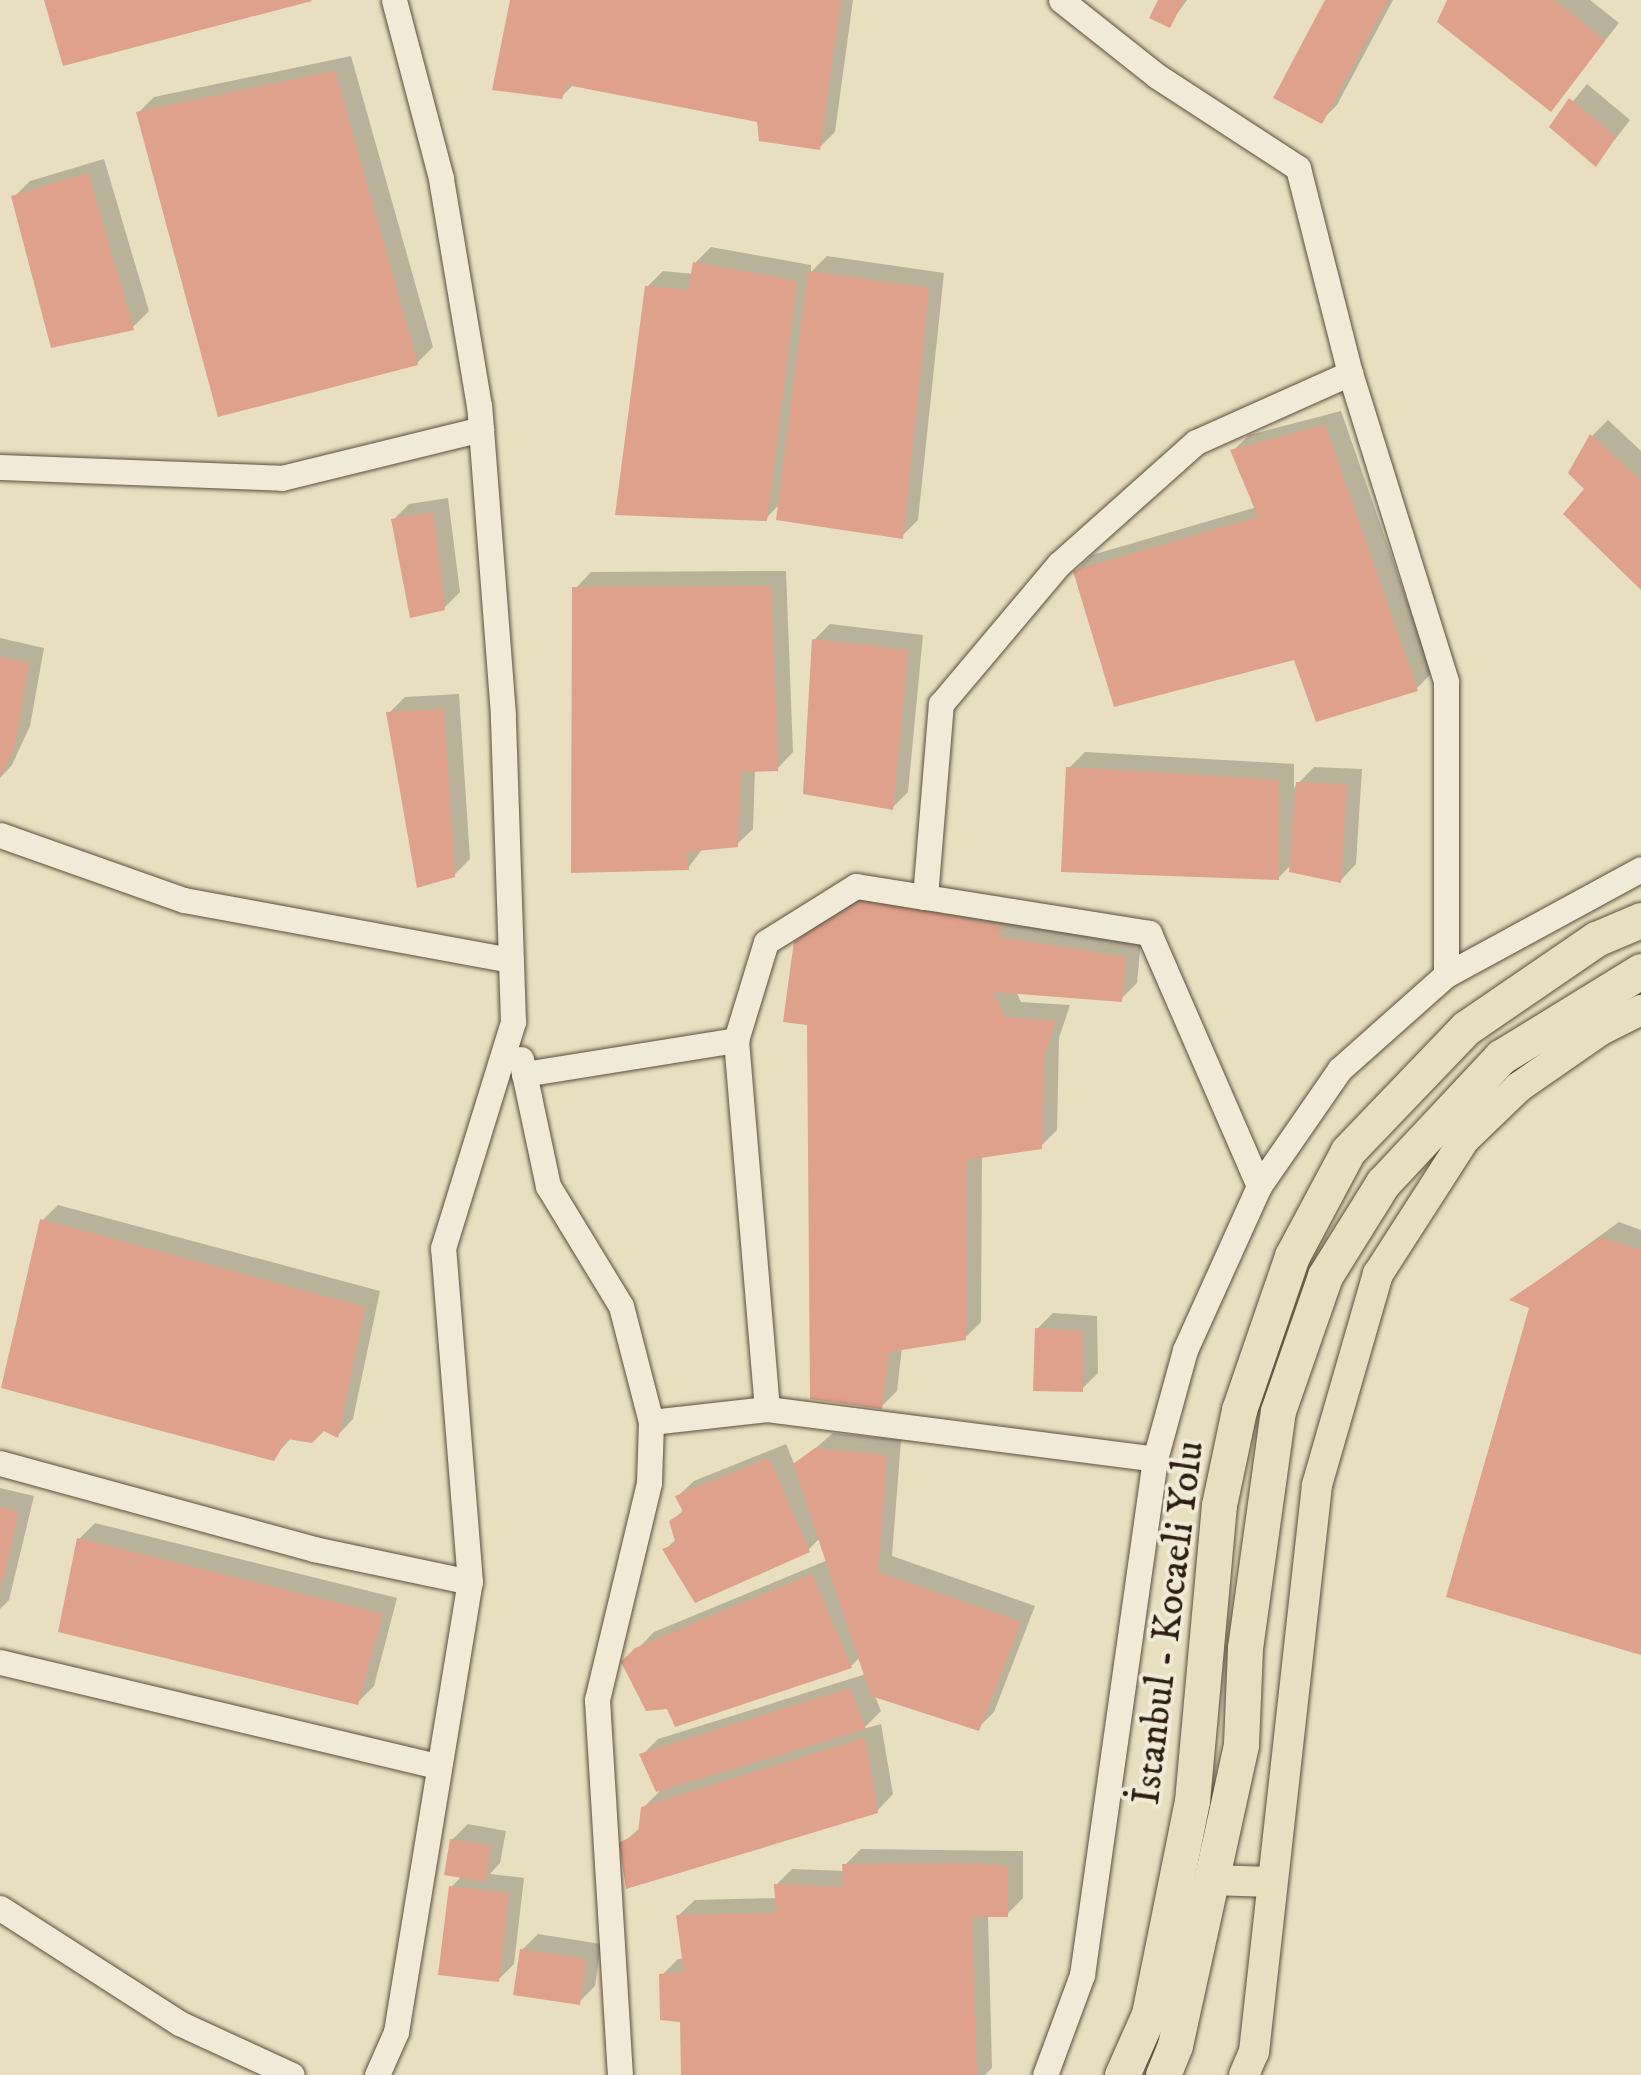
<!DOCTYPE html>
<meta charset="utf-8">
<style>
body{margin:0}
#map{position:relative;width:1641px;height:2075px;overflow:hidden;background:#e8dfc1;font-family:"IM FELL DW Pica",serif}
div>[style]{position:absolute}
[style*='--x']{left:calc(var(--x)*1px);top:calc(var(--y)*1px);width:calc(var(--w)*1px);rotate:calc(var(--a)*1deg)}
.shadow>*{inset:0;background:#0003}
.building>*{inset:0;background:#dfa08c}
.roads{filter:drop-shadow(0 0 2px #5c4e3d) drop-shadow(0 0 2px #5c4e3d)}
.minor>*{height:25px;margin:-12.5px;padding:0 12.5px;transform-origin:12.5px;border-radius:12.5px;background:#f0ead7}
.major>*{height:30px;margin:-15px;padding:0 15px;transform-origin:15px;border-radius:15px;background:#e8dfc1}
.highway>*{height:35px;margin:-17.5px;padding:0 17.5px;transform-origin:17.5px;border-radius:17.5px;background:#e8dfc1}
span{translate:-50% -50%;white-space:nowrap;text-align:center;line-height:1.15;-webkit-text-stroke:8px #f0ead7;paint-order:stroke}
.street-label{font-size:40px;color:#2d1e11}
</style>
<div id="map">
<div class="shadow">
<div style="clip-path:polygon(513px 0,853px 0,835px 132px,819px 148px,760px 120px,574px 84px,561px 97px)"></div>
<div style="clip-path:polygon(1161px 0,1187px 0,1169px 25px)"></div>
<div style="clip-path:polygon(1328px 0,1393px 0,1337px 105px,1321px 121px)"></div>
<div style="clip-path:polygon(1450px 0,1590px 0,1619px 23px,1551px 108px)"></div>
<div style="clip-path:polygon(351px 56px,433px 347px,417px 363px,138px 113px,154px 97px)"></div>
<div style="clip-path:polygon(1587px 84px,1630px 120px,1596px 164px,1552px 127px)"></div>
<div style="clip-path:polygon(104px 159px,149px 311px,133px 327px,53px 345px,14px 197px,30px 181px)"></div>
<div style="clip-path:polygon(711px 247px,811px 265px,811px 272px,827px 256px,944px 273px,918px 520px,902px 536px,780px 504px,766px 518px,647px 287px,663px 271px,694px 274px,695px 263px)"></div>
<div style="clip-path:polygon(1341px 411px,1432px 673px,1416px 689px,1296px 657px,1076px 571px,1092px 555px,1257px 507px,1233px 451px,1249px 435px)"></div>
<div style="clip-path:polygon(1608px 420px,1641px 451px,1641px 586px,1587px 489px,1571px 472px,1592px 436px)"></div>
<div style="clip-path:polygon(448px 498px,460px 592px,444px 608px,393px 520px,409px 504px)"></div>
<div style="clip-path:polygon(786px 571px,793px 752px,777px 769px,755px 769px,753px 829px,736px 845px,703px 848px,688px 868px,575px 589px,591px 572px)"></div>
<div style="clip-path:polygon(830px 624px,923px 635px,908px 792px,892px 808px,814px 640px)"></div>
<div style="clip-path:polygon(0 638px,44px 648px,30px 726px,12px 765px,0 778px)"></div>
<div style="clip-path:polygon(459px 694px,470px 859px,454px 875px,389px 713px,405px 697px)"></div>
<div style="clip-path:polygon(1085px 752px,1294px 764px,1294px 788px,1314px 767px,1362px 769px,1356px 864px,1341px 880px,1293px 863px,1278px 878px,1069px 768px)"></div>
<div style="clip-path:polygon(883px 884px,1141px 941px,1137px 983px,1121px 999px,1016px 991px,1021px 1002px,1070px 1005px,1059px 1038px,1057px 1130px,1041px 1146px,982px 1155px,981px 1322px,965px 1338px,902px 1347px,897px 1391px,881px 1407px,796px 942px,813px 926px)"></div>
<div style="clip-path:polygon(58px 1205px,380px 1291px,353px 1419px,338px 1435px,324px 1428px,292px 1437px,273px 1458px,42px 1221px)"></div>
<div style="clip-path:polygon(1619px 1222px,1641px 1230px,1641px 1653px,1532px 1306px,1513px 1299px)"></div>
<div style="clip-path:polygon(1053px 1313px,1097px 1316px,1098px 1373px,1082px 1389px,1037px 1329px)"></div>
<div style="clip-path:polygon(833px 1433px,901px 1440px,892px 1556px,1035px 1606px,994px 1712px,978px 1728px,874px 1694px,881px 1711px,863px 1729px,881px 1724px,893px 1794px,877px 1811px,622px 1844px,642px 1826px,643px 1808px,659px 1792px,642px 1755px,658px 1739px,866px 1674px,860px 1657px,851px 1666px,668px 1706px,624px 1663px,654px 1632px,828px 1560px,820px 1538px,808px 1550px,665px 1550px,677px 1538px,672px 1522px,684px 1509px,678px 1496px,694px 1481px,786px 1444px,795px 1466px)"></div>
<div style="clip-path:polygon(0 1488px,34px 1496px,9px 1600px,0 1609px)"></div>
<div style="clip-path:polygon(95px 1523px,397px 1598px,374px 1686px,358px 1702px,79px 1539px)"></div>
<div style="clip-path:polygon(468px 1824px,506px 1831px,500px 1863px,490px 1874px,524px 1878px,514px 1964px,498px 1980px,451px 1887px,463px 1875px,452px 1840px)"></div>
<div style="clip-path:polygon(861px 1849px,1023px 1851px,1023px 1898px,1007px 1914px,988px 1915px,992px 2068px,985px 2075px,683px 2075px,682px 2019px,662px 1975px,678px 1959px,685px 1958px,679px 1915px,695px 1900px,778px 1898px,776px 1885px,792px 1869px,845px 1871px,845px 1865px)"></div>
<div style="clip-path:polygon(538px 1934px,601px 1944px,595px 1986px,579px 2002px,522px 1950px)"></div>
</div>
<div class="building">
<div style="clip-path:polygon(44px 0,311px 0,312px 1px,63px 66px)"></div>
<div style="clip-path:polygon(510px 0,841px 0,820px 150px,759px 141px,757px 122px,567px 85px,562px 99px,492px 90px)"></div>
<div style="clip-path:polygon(1158px 0,1184px 0,1170px 28px,1149px 18px)"></div>
<div style="clip-path:polygon(1325px 0,1388px 0,1322px 124px,1273px 98px)"></div>
<div style="clip-path:polygon(1447px 0,1554px 0,1605px 41px,1551px 112px,1437px 22px)"></div>
<div style="clip-path:polygon(335px 71px,418px 365px,218px 417px,136px 112px)"></div>
<div style="clip-path:polygon(1569px 98px,1616px 137px,1596px 167px,1549px 127px)"></div>
<div style="clip-path:polygon(88px 173px,134px 330px,51px 348px,11px 196px)"></div>
<div style="clip-path:polygon(693px 262px,797px 281px,767px 521px,615px 515px,645px 286px,688px 290px)"></div>
<div style="clip-path:polygon(808px 271px,929px 288px,903px 539px,776px 520px)"></div>
<div style="clip-path:polygon(1325px 425px,1418px 691px,1316px 722px,1294px 660px,1114px 707px,1073px 571px,1258px 517px,1230px 450px)"></div>
<div style="clip-path:polygon(1590px 434px,1641px 481px,1641px 590px,1563px 514px,1584px 489px,1568px 473px)"></div>
<div style="clip-path:polygon(433px 512px,445px 610px,410px 618px,391px 519px)"></div>
<div style="clip-path:polygon(771px 586px,778px 771px,741px 772px,738px 847px,686px 852px,689px 870px,571px 873px,572px 587px)"></div>
<div style="clip-path:polygon(812px 639px,908px 650px,893px 810px,803px 794px)"></div>
<div style="clip-path:polygon(0 657px,29px 663px,15px 745px,0 778px)"></div>
<div style="clip-path:polygon(444px 709px,455px 877px,417px 888px,386px 712px)"></div>
<div style="clip-path:polygon(1066px 767px,1279px 780px,1279px 880px,1061px 872px)"></div>
<div style="clip-path:polygon(1296px 782px,1347px 784px,1341px 883px,1289px 872px)"></div>
<div style="clip-path:polygon(865px 899px,1002px 926px,999px 937px,1126px 957px,1122px 1002px,993px 992px,1005px 1017px,1056px 1021px,1044px 1056px,1042px 1149px,967px 1160px,966px 1340px,889px 1352px,882px 1409px,810px 1399px,807px 1025px,783px 1022px,794px 941px)"></div>
<div style="clip-path:polygon(40px 1219px,365px 1307px,338px 1438px,324px 1431px,312px 1443px,287px 1439px,274px 1461px,1px 1388px)"></div>
<div style="clip-path:polygon(1601px 1237px,1641px 1250px,1641px 1655px,1446px 1597px,1529px 1308px,1509px 1300px)"></div>
<div style="clip-path:polygon(1035px 1328px,1082px 1331px,1083px 1392px,1033px 1391px)"></div>
<div style="clip-path:polygon(815px 1448px,887px 1455px,878px 1572px,1021px 1622px,979px 1731px,871px 1696px,793px 1464px)"></div>
<div style="clip-path:polygon(769px 1458px,810px 1552px,695px 1603px,662px 1549px,676px 1544px,669px 1521px,683px 1512px,675px 1496px)"></div>
<div style="clip-path:polygon(0 1507px,19px 1512px,1px 1587px,0 1587px)"></div>
<div style="clip-path:polygon(77px 1538px,383px 1614px,358px 1705px,58px 1632px)"></div>
<div style="clip-path:polygon(812px 1574px,852px 1668px,675px 1727px,667px 1709px,646px 1711px,621px 1662px,635px 1648px)"></div>
<div style="clip-path:polygon(850px 1688px,866px 1729px,656px 1792px,639px 1754px)"></div>
<div style="clip-path:polygon(865px 1738px,878px 1813px,626px 1889px,619px 1843px,638px 1833px,641px 1807px)"></div>
<div style="clip-path:polygon(450px 1839px,491px 1846px,485px 1882px,444px 1875px)"></div>
<div style="clip-path:polygon(968px 1863px,1008px 1866px,1008px 1917px,972px 1917px,977px 2075px,681px 2075px,680px 2022px,660px 2020px,659px 1974px,684px 1972px,676px 1915px,776px 1913px,774px 1884px,843px 1887px,842px 1864px)"></div>
<div style="clip-path:polygon(449px 1886px,509px 1893px,499px 1982px,438px 1975px)"></div>
<div style="clip-path:polygon(520px 1949px,586px 1959px,580px 2005px,513px 1995px)"></div>
</div>
<div class="roads">
<div class="minor">
<div style="--x:1061;--y:0;--w:122;--a:38.4"></div>
<div style="--x:1157;--y:76;--w:168;--a:33.1"></div>
<div style="--x:1298;--y:168;--w:211;--a:75.8"></div>
<div style="--x:1350;--y:373;--w:323;--a:72.7"></div>
<div style="--x:1446;--y:681;--w:294;--a:90"></div>
<div style="--x:0;--y:467;--w:282;--a:2.2"></div>
<div style="--x:282;--y:478;--w:205;--a:-13.8"></div>
<div style="--x:0;--y:835;--w:195;--a:19.5"></div>
<div style="--x:184;--y:900;--w:332;--a:10.4"></div>
<div style="--x:925;--y:897;--w:227;--a:9.1"></div>
<div style="--x:1149;--y:933;--w:276;--a:66.5"></div>
<div style="--x:736;--y:1040;--w:370;--a:85.2"></div>
<div style="--x:521;--y:1059;--w:130;--a:78"></div>
<div style="--x:548;--y:1186;--w:140;--a:58.7"></div>
<div style="--x:621;--y:1306;--w:120;--a:75.5"></div>
<div style="--x:651;--y:1422;--w:61;--a:91.9"></div>
<div style="--x:649;--y:1483;--w:223;--a:103.5"></div>
<div style="--x:597;--y:1700;--w:376;--a:86.5"></div>
<div style="--x:524;--y:1074;--w:215;--a:-9.1"></div>
<div style="--x:736;--y:1040;--w:102;--a:-73"></div>
<div style="--x:766;--y:942;--w:106;--a:-31.9"></div>
<div style="--x:856;--y:886;--w:70;--a:9.1"></div>
<div style="--x:925;--y:897;--w:194;--a:-85.3"></div>
<div style="--x:941;--y:704;--w:183;--a:-49.9"></div>
<div style="--x:1059;--y:564;--w:183;--a:-41.7"></div>
<div style="--x:1196;--y:442;--w:169;--a:-24.1"></div>
<div style="--x:651;--y:1422;--w:117;--a:-6.4"></div>
<div style="--x:767;--y:1409;--w:391;--a:7.3"></div>
<div style="--x:0;--y:1463;--w:326;--a:15.3"></div>
<div style="--x:314;--y:1549;--w:159;--a:11.9"></div>
<div style="--x:0;--y:1662;--w:450;--a:13.4"></div>
<div style="--x:0;--y:1908;--w:213;--a:32.7"></div>
<div style="--x:179;--y:2023;--w:124;--a:24.7"></div>
<div style="--x:377;--y:2075;--w:47;--a:-66.2"></div>
<div style="--x:396;--y:2032;--w:456;--a:-80.7"></div>
<div style="--x:470;--y:1582;--w:335;--a:-94.6"></div>
<div style="--x:443;--y:1248;--w:237;--a:-72.8"></div>
<div style="--x:513;--y:1022;--w:307;--a:-91.9"></div>
<div style="--x:503;--y:715;--w:310;--a:-94.4"></div>
<div style="--x:479;--y:406;--w:231;--a:-99.5"></div>
<div style="--x:441;--y:178;--w:184;--a:-104.8"></div>
<div style="--x:1045;--y:2075;--w:107;--a:-69.7"></div>
<div style="--x:1082;--y:1975;--w:521;--a:-81.95"></div>
<div style="--x:1155;--y:1459;--w:113;--a:-74.6"></div>
<div style="--x:1185;--y:1350;--w:180;--a:-65.7"></div>
<div style="--x:1259;--y:1186;--w:142;--a:-55.3"></div>
<div style="--x:1340;--y:1069;--w:142;--a:-41.6"></div>
<div style="--x:1446;--y:975;--w:222;--a:-28.5"></div>
</div>
<div class="major">
<div style="--x:1211;--y:1880;--w:61;--a:1.9"></div>
<div style="--x:1244;--y:2075;--w:25;--a:-67"></div>
<div style="--x:1254;--y:2052;--w:570;--a:-83.66"></div>
<div style="--x:1317;--y:1485;--w:220;--a:-73.9"></div>
<div style="--x:1378;--y:1274;--w:159;--a:-57.3"></div>
<div style="--x:1464;--y:1140;--w:76;--a:-43.9"></div>
<div style="--x:1519;--y:1087;--w:100;--a:-34.8"></div>
<div style="--x:1601;--y:1030;--w:45;--a:-26.6"></div>
</div>
<div class="highway">
<div style="--x:1122;--y:2075;--w:67;--a:-66.1"></div>
<div style="--x:1149;--y:2014;--w:217;--a:-78.6"></div>
<div style="--x:1192;--y:1801;--w:297;--a:-84.8"></div>
<div style="--x:1219;--y:1505;--w:97;--a:-78.1"></div>
<div style="--x:1239;--y:1410;--w:163;--a:-71"></div>
<div style="--x:1292;--y:1256;--w:119;--a:-61.9"></div>
<div style="--x:1348;--y:1151;--w:170;--a:-46.2"></div>
<div style="--x:1466;--y:1028;--w:158;--a:-34.4"></div>
<div style="--x:1596;--y:939;--w:49;--a:-22.9"></div>
<div style="--x:1163;--y:2075;--w:32;--a:-68"></div>
<div style="--x:1175;--y:2045;--w:308;--a:-77.6"></div>
<div style="--x:1241;--y:1744;--w:96;--a:-87.6"></div>
<div style="--x:1245;--y:1648;--w:239;--a:-82.1"></div>
<div style="--x:1278;--y:1411;--w:143;--a:-70.8"></div>
<div style="--x:1325;--y:1276;--w:110;--a:-58.1"></div>
<div style="--x:1383;--y:1183;--w:173;--a:-46.9"></div>
<div style="--x:1501;--y:1057;--w:164;--a:-31.6"></div>
</div>
</div>
<div class="street-label">
<span style="left:1169px;top:1623px;rotate:-83deg">İstanbul - Kocaeli Yolu</span>
</div>
</div>
